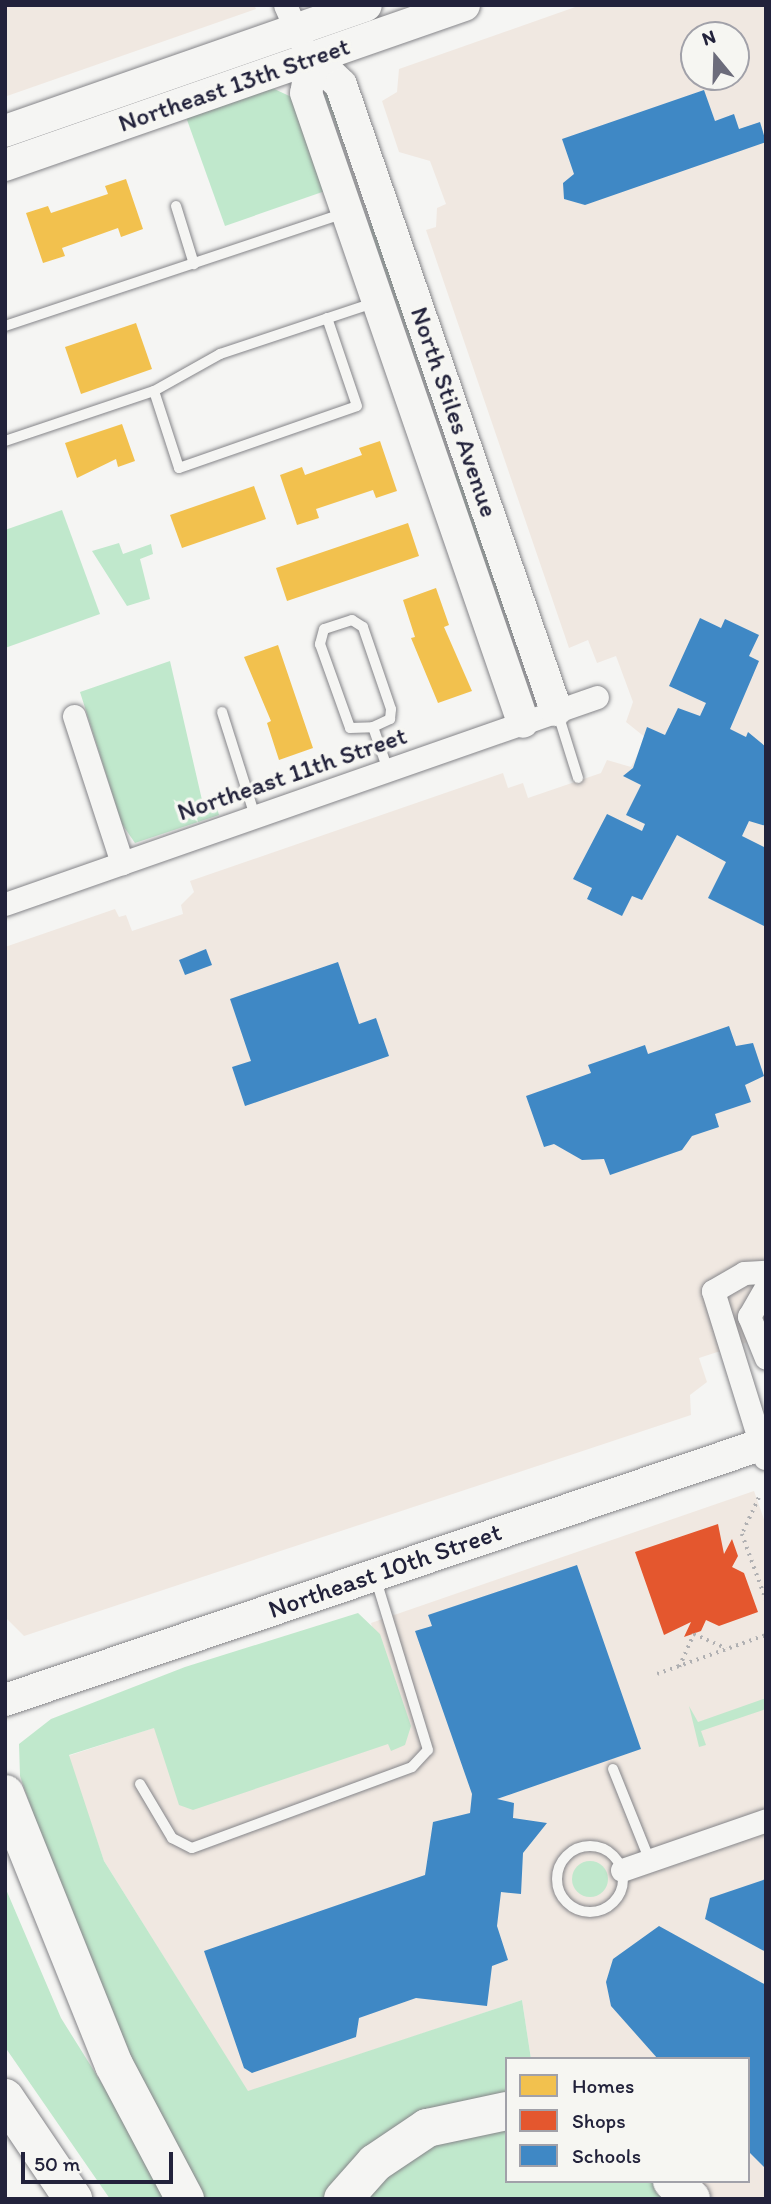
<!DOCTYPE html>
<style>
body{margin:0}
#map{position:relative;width:771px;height:2204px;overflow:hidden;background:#f5f5f3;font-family:Itim,sans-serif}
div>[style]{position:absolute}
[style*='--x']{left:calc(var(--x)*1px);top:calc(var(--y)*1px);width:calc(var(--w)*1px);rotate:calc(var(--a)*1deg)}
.built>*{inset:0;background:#f0e8e1}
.green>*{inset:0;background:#c0e8cc}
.round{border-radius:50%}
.homes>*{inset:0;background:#f2c14e}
.shops>*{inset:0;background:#e4572e}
.schools>*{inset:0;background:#3f88c5}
.path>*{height:3.5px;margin-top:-1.75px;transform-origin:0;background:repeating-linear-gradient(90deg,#b0b0b2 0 2px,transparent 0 7px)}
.roads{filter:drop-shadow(0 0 2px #858589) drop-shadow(0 0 2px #858589)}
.lane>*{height:10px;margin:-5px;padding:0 5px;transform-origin:5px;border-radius:5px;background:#f5f5f3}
.lane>.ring{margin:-5px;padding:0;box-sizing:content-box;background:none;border:10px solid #f5f5f3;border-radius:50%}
.street>*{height:23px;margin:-11.5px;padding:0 11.5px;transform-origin:11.5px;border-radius:11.5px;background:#f5f5f3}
.secondary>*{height:32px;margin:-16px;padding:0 16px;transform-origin:16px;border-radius:16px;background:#f5f5f3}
.highway>*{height:38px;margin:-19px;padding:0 19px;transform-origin:19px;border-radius:19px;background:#f5f5f3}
span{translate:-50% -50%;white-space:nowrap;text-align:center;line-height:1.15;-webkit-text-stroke:7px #f6f6f2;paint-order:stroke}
.street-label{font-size:26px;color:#22223b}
.frame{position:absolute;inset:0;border:7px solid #22223b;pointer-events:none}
.legend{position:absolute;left:505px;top:2057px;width:245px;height:126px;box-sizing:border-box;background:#f6f6f2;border:2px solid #a1a1a9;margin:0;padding:9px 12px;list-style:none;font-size:21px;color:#22223b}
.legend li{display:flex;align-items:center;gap:14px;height:35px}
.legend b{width:35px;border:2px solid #a1a1a9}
.north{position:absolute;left:680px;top:21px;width:70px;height:70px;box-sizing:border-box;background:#f6f6f2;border:2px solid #a1a1a9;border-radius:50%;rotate:341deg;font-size:19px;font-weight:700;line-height:28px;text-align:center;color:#22223b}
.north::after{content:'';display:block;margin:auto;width:24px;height:32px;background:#6c6c7b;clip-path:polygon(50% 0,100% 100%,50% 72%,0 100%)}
.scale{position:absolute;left:21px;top:2152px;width:152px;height:32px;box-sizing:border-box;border:4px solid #22223b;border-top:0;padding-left:9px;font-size:21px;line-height:24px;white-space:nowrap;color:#22223b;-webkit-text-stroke:5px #f6f6f2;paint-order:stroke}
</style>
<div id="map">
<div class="built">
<div style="clip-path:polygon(5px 5px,254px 5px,256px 9px,7px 96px)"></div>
<div style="clip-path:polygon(evenodd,581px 5px,766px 5px,766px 1336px,699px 1358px,707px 1382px,690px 1395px,691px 1415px,24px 1636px,5px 1617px,5px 947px,115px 909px,119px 917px,126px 915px,132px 931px,183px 914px,181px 905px,194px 892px,190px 881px,503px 773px,508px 788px,523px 783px,528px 798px,601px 773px,607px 760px,631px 767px,646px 738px,626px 722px,633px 702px,616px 656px,597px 663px,588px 640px,569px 648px,426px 230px,436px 227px,437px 208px,446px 204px,430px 161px,399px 152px,382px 101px,397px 92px,399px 69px,581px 5px,694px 35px,736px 35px,736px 77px,694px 77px,694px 35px)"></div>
<div style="clip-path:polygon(754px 1491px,766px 1525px,766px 2199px,714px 2199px,697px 2181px,748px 2181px,748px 2059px,531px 2059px,522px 2000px,248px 2092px,104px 1861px,68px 1756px,379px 1654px,371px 1623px)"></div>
</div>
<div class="green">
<div style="clip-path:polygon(328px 87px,361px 188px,324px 94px)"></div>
<div style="clip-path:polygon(272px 88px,296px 99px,328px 190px,225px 226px,186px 117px)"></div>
<div style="clip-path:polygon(373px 218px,447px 434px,444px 435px,369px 225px)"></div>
<div style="clip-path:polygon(459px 469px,536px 691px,533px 692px,454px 475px)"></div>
<div style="clip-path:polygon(62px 510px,100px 614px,5px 648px,5px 530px)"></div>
<div style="clip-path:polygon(119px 543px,123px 554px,151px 544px,153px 554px,140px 559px,150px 599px,127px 606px,92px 551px)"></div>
<div style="clip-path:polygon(170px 661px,202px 800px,214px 796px,219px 815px,135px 843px,122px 824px,80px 692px)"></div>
<div style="clip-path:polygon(358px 1613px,380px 1634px,411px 1726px,405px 1745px,391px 1751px,388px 1744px,193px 1810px,179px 1805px,154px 1728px,69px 1755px,104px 1861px,248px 2091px,522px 2000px,531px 2059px,507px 2059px,507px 2099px,331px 2199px,198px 2199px,151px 2112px,42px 1839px,20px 1776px,19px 1744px,51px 1719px,185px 1667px)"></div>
<div style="clip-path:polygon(766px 1698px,766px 1709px,701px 1731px,706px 1745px,699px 1747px,689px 1706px,698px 1722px)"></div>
<div class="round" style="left:572px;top:1861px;width:36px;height:36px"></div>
<div style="clip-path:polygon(5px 1887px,61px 2018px,174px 2199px,110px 2199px,5px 2047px)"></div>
<div style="clip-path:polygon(507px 2123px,507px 2181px,653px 2181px,670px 2199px,358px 2199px,405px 2155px)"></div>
</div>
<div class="homes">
<div style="clip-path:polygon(126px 179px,143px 229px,121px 237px,118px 228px,62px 248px,65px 256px,43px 263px,26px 213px,48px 206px,51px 213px,108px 194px,105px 186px)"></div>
<div style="clip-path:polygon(136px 323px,152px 369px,81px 394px,65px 347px)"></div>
<div style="clip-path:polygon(122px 424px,135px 461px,118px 467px,116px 459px,77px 478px,65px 443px)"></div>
<div style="clip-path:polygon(380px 441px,397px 491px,376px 498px,373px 490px,316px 509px,319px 518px,297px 525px,280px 475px,302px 467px,305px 475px,362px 455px,359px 448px)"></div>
<div style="clip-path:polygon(254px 486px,266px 519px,182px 548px,170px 515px)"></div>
<div style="clip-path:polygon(408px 523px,419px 556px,287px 601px,276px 568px)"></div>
<div style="clip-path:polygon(436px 588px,449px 625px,444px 627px,472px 691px,438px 703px,411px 638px,415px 637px,403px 600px)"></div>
<div style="clip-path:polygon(278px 645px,313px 748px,279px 760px,267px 723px,271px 721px,244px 657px)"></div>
</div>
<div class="shops">
<div style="clip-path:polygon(718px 1524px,724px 1554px,732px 1539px,738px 1556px,732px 1567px,744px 1573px,758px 1612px,719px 1626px,706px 1620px,701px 1631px,684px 1637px,691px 1622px,664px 1635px,635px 1552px)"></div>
</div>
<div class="schools">
<div style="clip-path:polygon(704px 90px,715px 121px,734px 114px,739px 129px,760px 122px,766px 142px,585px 205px,564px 199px,563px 183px,574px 174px,562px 139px)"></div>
<div style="clip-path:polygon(700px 618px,721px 628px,725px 619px,759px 635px,749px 656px,759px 661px,730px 729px,746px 737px,748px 732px,766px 747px,766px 826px,749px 821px,742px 836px,766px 848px,766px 927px,708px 898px,726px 862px,677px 835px,642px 900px,632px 896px,622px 916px,587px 899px,592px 888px,573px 879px,607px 814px,642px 831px,645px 824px,626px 815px,641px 785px,623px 776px,633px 768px,647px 727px,665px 735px,678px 708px,700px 716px,706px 703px,669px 686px)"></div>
<div style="clip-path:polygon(206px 949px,212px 965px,185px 975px,179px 960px)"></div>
<div style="clip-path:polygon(338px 962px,359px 1024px,376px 1018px,389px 1056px,245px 1106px,232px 1067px,251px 1061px,230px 999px)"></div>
<div style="clip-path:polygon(729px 1026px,736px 1046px,753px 1043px,764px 1076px,745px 1085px,751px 1102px,715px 1114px,719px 1127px,692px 1136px,682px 1150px,610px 1175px,604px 1159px,582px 1160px,554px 1144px,544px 1147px,526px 1096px,591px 1073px,588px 1065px,645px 1045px,648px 1054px)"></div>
<div style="clip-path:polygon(577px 1565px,641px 1749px,497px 1799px,514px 1803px,513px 1818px,547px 1823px,523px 1853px,521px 1894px,501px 1892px,497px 1926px,508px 1960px,492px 1966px,487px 2006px,416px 1998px,359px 2018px,356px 2037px,252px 2073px,244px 2068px,204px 1951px,425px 1875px,433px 1822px,470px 1813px,472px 1794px,415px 1631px,432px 1626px,428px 1615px)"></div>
<div style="clip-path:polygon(766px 1879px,766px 1952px,705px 1919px,710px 1898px)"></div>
<div style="clip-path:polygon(659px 1926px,766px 1985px,766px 2169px,748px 2151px,748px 2059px,658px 2059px,611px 2006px,606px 1982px,613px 1959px)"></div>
</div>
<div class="path">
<div style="--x:759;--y:1498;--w:40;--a:115"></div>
<div style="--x:742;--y:1534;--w:70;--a:70"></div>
<div style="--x:679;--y:1667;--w:36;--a:-66"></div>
<div style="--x:694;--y:1634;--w:35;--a:24"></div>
<div style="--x:657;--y:1674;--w:116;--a:-19.7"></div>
</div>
<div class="roads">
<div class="lane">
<div style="--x:176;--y:206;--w:61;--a:72.8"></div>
<div style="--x:5;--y:326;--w:358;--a:-18.4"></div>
<div style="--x:154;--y:391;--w:81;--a:72"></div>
<div style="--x:179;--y:468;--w:188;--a:-19.2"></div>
<div style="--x:357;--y:406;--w:93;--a:-108.8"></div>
<div style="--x:5;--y:441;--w:157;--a:-18.6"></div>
<div style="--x:154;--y:391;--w:76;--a:-29.3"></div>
<div style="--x:220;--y:354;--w:164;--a:-18.4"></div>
<div style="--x:222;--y:712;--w:109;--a:72.4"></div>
<div style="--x:558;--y:714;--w:67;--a:72.6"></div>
<div style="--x:373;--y:727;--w:19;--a:-25"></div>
<div style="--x:390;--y:719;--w:10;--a:-84"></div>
<div style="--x:391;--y:709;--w:87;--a:-108.9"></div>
<div style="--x:363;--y:627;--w:13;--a:-148"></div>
<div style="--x:352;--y:620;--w:29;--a:162"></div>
<div style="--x:324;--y:629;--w:16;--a:105"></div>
<div style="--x:320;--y:644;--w:89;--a:70.3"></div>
<div style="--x:350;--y:728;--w:23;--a:-2"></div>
<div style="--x:373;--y:727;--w:46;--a:70.8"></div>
<div style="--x:613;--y:1769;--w:99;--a:68.1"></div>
<div style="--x:140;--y:1784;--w:63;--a:59.3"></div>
<div style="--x:172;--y:1838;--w:22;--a:27"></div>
<div style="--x:192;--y:1848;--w:234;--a:-20.2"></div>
<div style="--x:412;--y:1767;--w:23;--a:-47"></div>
<div style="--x:428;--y:1750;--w:181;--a:-107"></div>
<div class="ring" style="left:557px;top:1846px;width:56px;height:56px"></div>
</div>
<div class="street">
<div style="--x:285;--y:5;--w:42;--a:65.9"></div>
<div style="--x:74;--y:716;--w:155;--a:71.9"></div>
<div style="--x:5;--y:904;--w:627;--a:-19.27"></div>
<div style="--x:766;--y:1287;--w:34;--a:120"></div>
<div style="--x:749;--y:1316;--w:45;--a:68"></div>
<div style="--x:765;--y:1458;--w:175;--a:-107.3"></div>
<div style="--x:713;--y:1291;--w:36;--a:-30"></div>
<div style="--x:744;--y:1273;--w:22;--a:-3"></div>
<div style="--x:622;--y:1870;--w:152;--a:-19.1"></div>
</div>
<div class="secondary">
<div style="--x:312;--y:57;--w:40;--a:44"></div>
<div style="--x:341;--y:85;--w:661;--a:71.02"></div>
<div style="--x:312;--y:57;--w:36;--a:99"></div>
<div style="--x:306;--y:93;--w:665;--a:70.97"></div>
<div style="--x:5;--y:131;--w:382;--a:-19.2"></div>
<div style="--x:5;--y:165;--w:486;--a:-19.2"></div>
<div style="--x:5;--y:1700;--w:803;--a:-18.66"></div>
</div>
<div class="highway">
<div style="--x:5;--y:1794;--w:292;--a:68.1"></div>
<div style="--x:114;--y:2065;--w:152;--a:62.1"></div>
<div style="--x:5;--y:2098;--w:122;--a:56"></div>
<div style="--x:672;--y:2181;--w:26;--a:43"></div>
<div style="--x:343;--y:2199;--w:48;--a:-48.4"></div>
<div style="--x:375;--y:2163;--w:63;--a:-33.9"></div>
<div style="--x:427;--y:2128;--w:82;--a:-12"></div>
</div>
</div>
<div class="street-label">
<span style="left:234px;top:85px;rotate:-19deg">Northeast 13th Street</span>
<span style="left:454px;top:412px;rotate:71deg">North Stiles Avenue</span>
<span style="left:292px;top:774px;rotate:-19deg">Northeast 11th Street</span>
<span style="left:385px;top:1571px;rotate:-19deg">Northeast 10th Street</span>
</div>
<div class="frame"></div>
<ul class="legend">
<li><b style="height:19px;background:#f2c14e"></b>Homes</li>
<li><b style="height:19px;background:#e4572e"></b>Shops</li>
<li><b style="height:19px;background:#3f88c5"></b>Schools</li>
</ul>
<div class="north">N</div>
<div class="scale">50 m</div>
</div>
